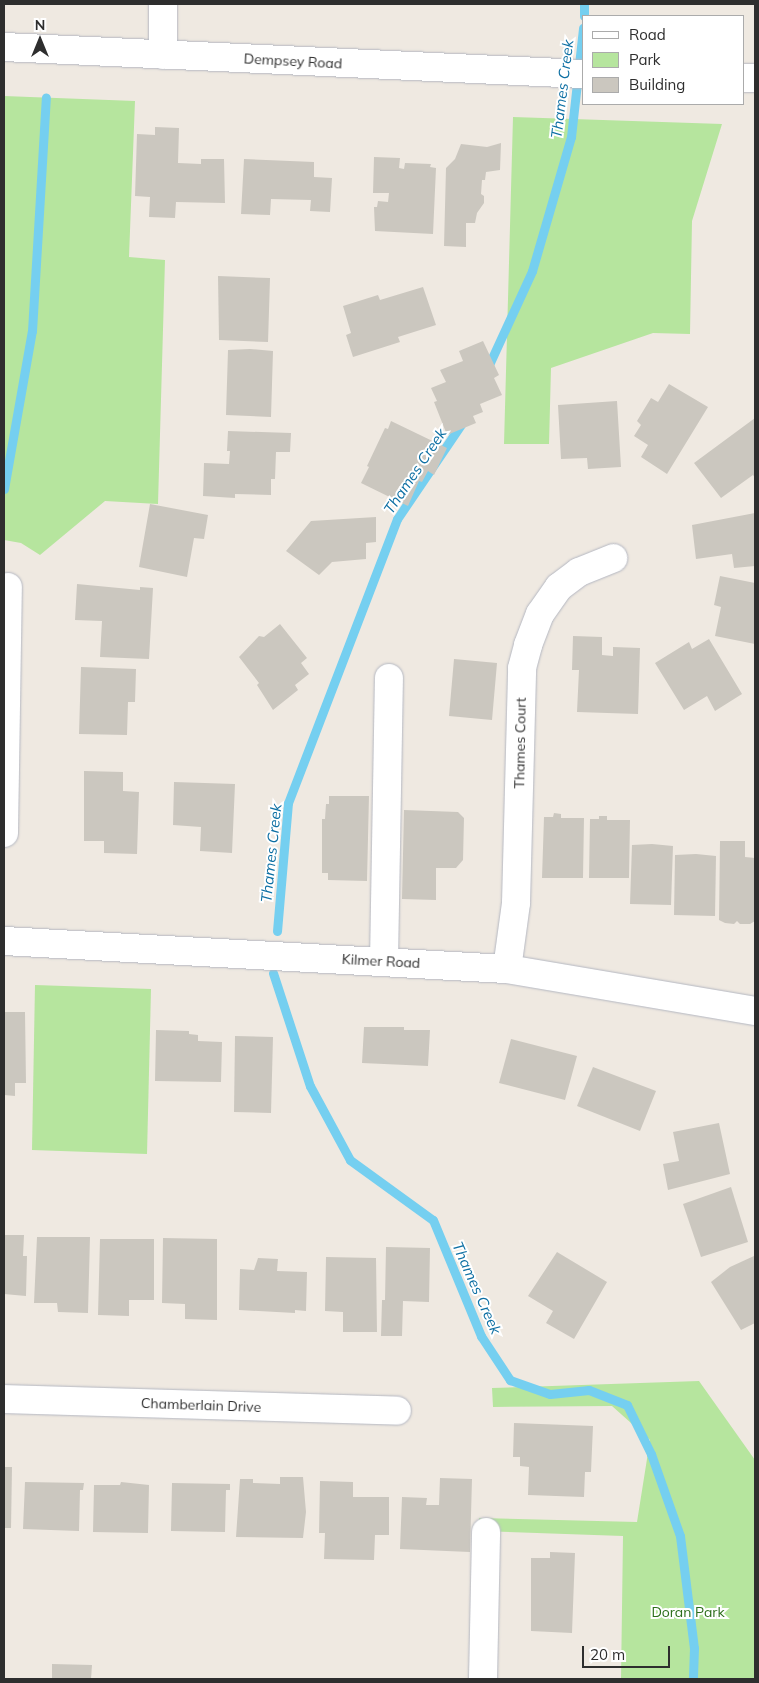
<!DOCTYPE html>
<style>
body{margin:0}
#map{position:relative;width:759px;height:1683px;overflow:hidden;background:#efe9e1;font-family:Mulish,sans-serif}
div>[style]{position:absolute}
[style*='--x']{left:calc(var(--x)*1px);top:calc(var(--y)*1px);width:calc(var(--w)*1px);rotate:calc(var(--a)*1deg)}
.green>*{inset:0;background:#b6e59e}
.stream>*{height:9px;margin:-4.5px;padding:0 4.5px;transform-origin:4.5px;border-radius:4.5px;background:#75cff0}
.building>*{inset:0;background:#cbc7bf}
.roads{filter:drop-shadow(0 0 1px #b4b7c1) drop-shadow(0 0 1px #b4b7c1)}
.minor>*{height:28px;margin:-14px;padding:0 14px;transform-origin:14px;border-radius:14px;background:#fff}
span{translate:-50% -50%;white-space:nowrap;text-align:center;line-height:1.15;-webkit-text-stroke:4px #fff;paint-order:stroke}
.street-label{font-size:14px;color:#2e2e2e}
.park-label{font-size:14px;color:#2c6e1b}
.water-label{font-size:15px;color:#0d6fa3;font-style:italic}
.frame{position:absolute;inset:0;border:5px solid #2e2e2e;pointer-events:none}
.legend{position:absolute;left:582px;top:15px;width:162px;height:90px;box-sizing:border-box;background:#fff;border:1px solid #ababab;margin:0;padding:6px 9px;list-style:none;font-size:15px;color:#2e2e2e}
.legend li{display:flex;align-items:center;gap:10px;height:25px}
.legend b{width:25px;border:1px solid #ababab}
.north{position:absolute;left:15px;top:15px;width:50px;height:50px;-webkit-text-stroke:4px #fff;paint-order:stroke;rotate:0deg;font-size:14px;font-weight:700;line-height:20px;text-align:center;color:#2e2e2e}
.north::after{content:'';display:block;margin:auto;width:18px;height:22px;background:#2e2e2e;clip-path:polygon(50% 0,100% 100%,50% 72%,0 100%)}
.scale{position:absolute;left:582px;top:1646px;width:88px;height:22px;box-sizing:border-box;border:2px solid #2e2e2e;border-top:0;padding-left:6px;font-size:15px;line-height:18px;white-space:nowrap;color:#2e2e2e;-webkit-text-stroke:4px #fff;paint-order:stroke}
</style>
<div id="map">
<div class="green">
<div style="clip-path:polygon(4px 96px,135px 101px,129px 257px,165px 260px,158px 504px,105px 501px,40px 555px,21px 543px,4px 540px)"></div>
<div style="clip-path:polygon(513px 117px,722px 124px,692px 221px,690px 334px,653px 333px,551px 368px,549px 444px,504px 444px)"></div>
<div style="clip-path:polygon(35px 985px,151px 989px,147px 1154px,32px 1150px)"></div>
<div style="clip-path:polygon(699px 1381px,755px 1460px,755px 1679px,621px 1679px,623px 1536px,478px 1531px,479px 1518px,637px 1522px,650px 1440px,612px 1406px,493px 1407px,492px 1388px)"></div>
</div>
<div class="stream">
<div style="--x:584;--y:4;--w:12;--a:90"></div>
<div style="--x:487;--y:369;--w:108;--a:-65.3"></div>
<div style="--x:532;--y:271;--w:140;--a:-73.8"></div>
<div style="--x:571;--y:137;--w:110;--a:-83.7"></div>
<div style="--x:4;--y:489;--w:160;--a:-80"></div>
<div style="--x:32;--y:331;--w:234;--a:-86.6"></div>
<div style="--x:277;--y:931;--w:128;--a:-85.1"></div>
<div style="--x:288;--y:803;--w:304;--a:-69"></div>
<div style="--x:397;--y:519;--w:120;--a:-55.9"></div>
<div style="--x:273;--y:973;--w:119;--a:71.9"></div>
<div style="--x:310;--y:1086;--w:84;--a:61.6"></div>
<div style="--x:350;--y:1160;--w:102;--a:35.9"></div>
<div style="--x:433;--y:1220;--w:126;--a:67.5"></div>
<div style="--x:481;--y:1336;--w:53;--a:56.6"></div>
<div style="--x:510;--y:1380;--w:42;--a:19.3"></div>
<div style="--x:550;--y:1394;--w:39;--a:-6"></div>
<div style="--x:589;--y:1390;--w:41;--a:21.5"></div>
<div style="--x:627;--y:1405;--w:55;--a:63.9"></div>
<div style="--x:651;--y:1454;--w:87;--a:70.5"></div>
<div style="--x:680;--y:1536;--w:113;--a:82.9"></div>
<div style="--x:694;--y:1648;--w:31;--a:92"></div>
</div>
<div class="building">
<div style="clip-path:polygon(155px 127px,179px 128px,178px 163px,201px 164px,201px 159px,224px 159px,225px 203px,176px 202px,175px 218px,149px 217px,150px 197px,135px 196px,137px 134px,155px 135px)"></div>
<div style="clip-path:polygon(501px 143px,500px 170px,486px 172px,485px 180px,482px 180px,481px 194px,484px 196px,484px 203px,477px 213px,475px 223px,466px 223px,466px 247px,444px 246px,446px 168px,455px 159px,461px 144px,487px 147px)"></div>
<div style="clip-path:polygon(374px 157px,400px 158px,399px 168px,404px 169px,405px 163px,431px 164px,430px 167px,436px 168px,433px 234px,375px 231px,374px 207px,377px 207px,378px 201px,388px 202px,389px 193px,373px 193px)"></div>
<div style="clip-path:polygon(244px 159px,314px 162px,314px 177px,332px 178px,330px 212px,310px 211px,311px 200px,271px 199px,270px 215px,241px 214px)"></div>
<div style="clip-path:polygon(218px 276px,270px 278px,268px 342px,219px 340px)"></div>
<div style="clip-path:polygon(423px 287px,436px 325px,398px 337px,400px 342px,353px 357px,346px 335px,351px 333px,343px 306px,378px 295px,380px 300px)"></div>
<div style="clip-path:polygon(483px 341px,499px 375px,494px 378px,502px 395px,480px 404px,483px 412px,473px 416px,476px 423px,447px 435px,434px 402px,437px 401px,431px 388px,446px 382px,440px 370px,463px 361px,459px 351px)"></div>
<div style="clip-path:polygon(250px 349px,273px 351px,271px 417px,226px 415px,228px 350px)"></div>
<div style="clip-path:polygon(669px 384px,708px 407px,667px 474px,641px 457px,648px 445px,634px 436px,641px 425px,637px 421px,651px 398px,658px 402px)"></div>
<div style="clip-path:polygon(617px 401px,621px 467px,588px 469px,587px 458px,561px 459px,558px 405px)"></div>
<div style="clip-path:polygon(755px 418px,755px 478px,753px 475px,721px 498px,694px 463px)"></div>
<div style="clip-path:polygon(391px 421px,447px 448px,434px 475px,428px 471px,422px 482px,419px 481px,408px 506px,361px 483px,369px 467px,367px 466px,385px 428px,388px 429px)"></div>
<div style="clip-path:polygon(228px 431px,291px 433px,290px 452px,276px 452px,275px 479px,271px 479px,271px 495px,235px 494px,235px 498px,203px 496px,204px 463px,229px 464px,230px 451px,227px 451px)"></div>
<div style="clip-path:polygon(150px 504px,208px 515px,204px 539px,194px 538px,187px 577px,139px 567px)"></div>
<div style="clip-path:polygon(755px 513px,755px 566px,734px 568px,732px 554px,696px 559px,692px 525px)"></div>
<div style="clip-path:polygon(376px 517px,376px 542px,366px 543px,366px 559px,332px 562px,319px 575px,286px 551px,311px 521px)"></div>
<div style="clip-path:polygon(720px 576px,755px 583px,755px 644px,715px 636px,721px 607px,714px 605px)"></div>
<div style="clip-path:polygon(77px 584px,140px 590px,140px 587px,153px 588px,149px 659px,100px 657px,102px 621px,75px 620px)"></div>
<div style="clip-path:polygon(280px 624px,307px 658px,301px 663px,309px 674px,295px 685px,298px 690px,273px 710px,257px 685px,259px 683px,239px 657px,259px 636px,264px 637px)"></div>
<div style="clip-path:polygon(573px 636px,602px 637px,602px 655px,613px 656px,613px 647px,640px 648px,638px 714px,577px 712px,579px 670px,572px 670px)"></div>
<div style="clip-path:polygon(709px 639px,742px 694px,715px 711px,707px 696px,684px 710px,655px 663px,689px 642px,692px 649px)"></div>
<div style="clip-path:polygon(454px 659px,497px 663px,492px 720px,449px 716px)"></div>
<div style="clip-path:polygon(81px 667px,136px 669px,135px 702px,128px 702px,127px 735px,79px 734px)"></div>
<div style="clip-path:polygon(84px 771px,123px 772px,123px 791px,139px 792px,137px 854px,104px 853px,104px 841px,84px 841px)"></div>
<div style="clip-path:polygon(174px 782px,235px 784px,232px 853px,200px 851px,201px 827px,173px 825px)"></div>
<div style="clip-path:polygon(329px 796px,369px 796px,367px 881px,328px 880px,328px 873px,322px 873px,322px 819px,325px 819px,326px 804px,329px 804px)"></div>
<div style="clip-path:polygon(404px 810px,458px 812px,464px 818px,463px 860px,456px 868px,436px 868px,436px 900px,402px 899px)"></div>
<div style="clip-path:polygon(554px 813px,561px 814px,561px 818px,584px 818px,583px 878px,542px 878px,544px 817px,553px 817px)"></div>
<div style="clip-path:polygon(599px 816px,607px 816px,607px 820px,630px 820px,629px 878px,589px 878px,590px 819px,599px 819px)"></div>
<div style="clip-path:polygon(720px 841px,745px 841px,745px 857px,755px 858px,755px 921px,750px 924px,740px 924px,737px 921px,734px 924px,725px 923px,719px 920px)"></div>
<div style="clip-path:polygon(652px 844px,673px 846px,671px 905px,630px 904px,632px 845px)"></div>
<div style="clip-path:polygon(696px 854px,716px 856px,715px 916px,674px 915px,675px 855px)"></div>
<div style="clip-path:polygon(4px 1012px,25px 1012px,26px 1083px,15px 1083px,15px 1096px,4px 1095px)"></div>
<div style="clip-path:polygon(364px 1027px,404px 1027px,404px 1030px,430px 1030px,428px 1066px,362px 1063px)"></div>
<div style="clip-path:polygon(156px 1030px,189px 1031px,189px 1034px,198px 1035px,198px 1041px,222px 1042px,221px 1082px,155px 1081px)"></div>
<div style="clip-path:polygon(235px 1036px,273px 1037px,271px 1113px,234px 1112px)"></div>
<div style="clip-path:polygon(511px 1039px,577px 1056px,565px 1100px,499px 1083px)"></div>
<div style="clip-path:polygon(593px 1067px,656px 1091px,640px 1131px,577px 1106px)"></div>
<div style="clip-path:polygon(719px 1123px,730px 1174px,668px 1190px,663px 1164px,679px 1161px,673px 1132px)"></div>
<div style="clip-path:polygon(731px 1187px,748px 1242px,701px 1257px,683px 1204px)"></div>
<div style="clip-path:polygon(4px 1235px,24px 1235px,23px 1256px,27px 1256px,26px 1296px,4px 1294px)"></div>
<div style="clip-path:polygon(37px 1237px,90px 1237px,88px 1313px,58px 1312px,57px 1303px,34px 1303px)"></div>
<div style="clip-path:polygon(163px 1238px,217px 1239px,217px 1320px,185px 1319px,185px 1304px,162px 1303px)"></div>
<div style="clip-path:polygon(100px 1239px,154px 1239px,154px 1300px,129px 1300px,129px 1316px,98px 1315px)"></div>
<div style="clip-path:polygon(386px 1247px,430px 1248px,429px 1302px,403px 1301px,402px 1336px,381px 1336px,382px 1300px,385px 1300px)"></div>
<div style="clip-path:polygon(557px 1252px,607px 1282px,574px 1339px,546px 1323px,553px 1311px,528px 1296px)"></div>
<div style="clip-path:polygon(754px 1256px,755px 1323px,741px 1330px,711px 1282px,730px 1267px)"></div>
<div style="clip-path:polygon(326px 1257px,376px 1258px,377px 1332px,343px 1332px,343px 1312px,325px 1311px)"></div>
<div style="clip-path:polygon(258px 1258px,278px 1259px,277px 1271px,307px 1272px,306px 1311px,295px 1310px,295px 1313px,239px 1310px,240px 1269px,254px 1270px)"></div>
<div style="clip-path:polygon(514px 1423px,593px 1426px,591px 1472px,585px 1472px,584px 1497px,528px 1495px,529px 1467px,520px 1466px,520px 1457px,513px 1457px)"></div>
<div style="clip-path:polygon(4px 1467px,12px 1467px,11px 1528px,4px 1528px)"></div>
<div style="clip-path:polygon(280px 1477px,303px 1477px,306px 1512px,303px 1538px,236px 1537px,240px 1479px,253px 1479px,253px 1483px,280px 1484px)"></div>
<div style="clip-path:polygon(440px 1478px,472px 1479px,470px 1552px,400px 1549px,402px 1497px,427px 1498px,426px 1505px,439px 1505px)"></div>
<div style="clip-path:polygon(320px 1481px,353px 1482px,353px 1497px,389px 1497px,389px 1535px,375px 1535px,374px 1560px,324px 1559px,325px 1533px,319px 1533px)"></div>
<div style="clip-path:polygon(25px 1482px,84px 1483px,83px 1490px,80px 1490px,79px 1531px,23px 1529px)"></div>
<div style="clip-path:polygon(121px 1482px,149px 1485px,148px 1533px,93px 1532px,94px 1485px,120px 1485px)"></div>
<div style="clip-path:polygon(172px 1483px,230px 1484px,230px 1490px,226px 1490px,225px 1532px,171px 1531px)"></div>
<div style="clip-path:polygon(550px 1552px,575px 1553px,572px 1633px,531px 1631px,531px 1558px,550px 1558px)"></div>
<div style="clip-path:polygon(52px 1664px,92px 1665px,91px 1679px,52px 1679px)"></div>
</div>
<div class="roads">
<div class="minor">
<div style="--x:163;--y:4;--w:51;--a:90"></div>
<div style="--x:4;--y:47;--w:580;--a:2.67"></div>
<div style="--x:743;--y:78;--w:12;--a:0"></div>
<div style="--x:4;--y:833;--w:246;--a:-89.1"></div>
<div style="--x:4;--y:941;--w:504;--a:3.19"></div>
<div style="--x:507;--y:969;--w:252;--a:9.6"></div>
<div style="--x:384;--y:961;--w:283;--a:-89"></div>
<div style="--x:507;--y:969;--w:67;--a:-82.2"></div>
<div style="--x:516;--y:903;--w:235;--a:-88.5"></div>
<div style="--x:522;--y:668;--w:24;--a:-75"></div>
<div style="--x:528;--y:645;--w:33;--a:-69"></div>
<div style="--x:540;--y:614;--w:33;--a:-55"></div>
<div style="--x:559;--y:587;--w:25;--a:-37"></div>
<div style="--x:579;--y:572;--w:37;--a:-22"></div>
<div style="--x:4;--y:1399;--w:393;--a:1.7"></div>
<div style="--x:483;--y:1679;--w:147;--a:-88.8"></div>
</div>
</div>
<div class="street-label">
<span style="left:293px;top:61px;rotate:3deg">Dempsey Road</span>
<span style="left:520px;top:743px;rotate:-89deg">Thames Court</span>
<span style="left:381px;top:961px;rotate:3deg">Kilmer Road</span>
<span style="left:201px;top:1405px;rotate:2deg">Chamberlain Drive</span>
</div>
<div class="park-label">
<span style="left:688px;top:1612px">Doran Park</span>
</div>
<div class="water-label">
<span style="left:562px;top:89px;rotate:-83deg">Thames Creek</span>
<span style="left:415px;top:471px;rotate:-56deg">Thames Creek</span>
<span style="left:271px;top:853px;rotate:-84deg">Thames Creek</span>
<span style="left:477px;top:1288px;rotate:66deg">Thames Creek</span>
</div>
<div class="frame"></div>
<ul class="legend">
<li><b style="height:6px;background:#fff"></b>Road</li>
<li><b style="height:14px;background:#b6e59e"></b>Park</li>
<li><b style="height:14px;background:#cbc7bf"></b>Building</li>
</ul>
<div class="north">N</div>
<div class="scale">20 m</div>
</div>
